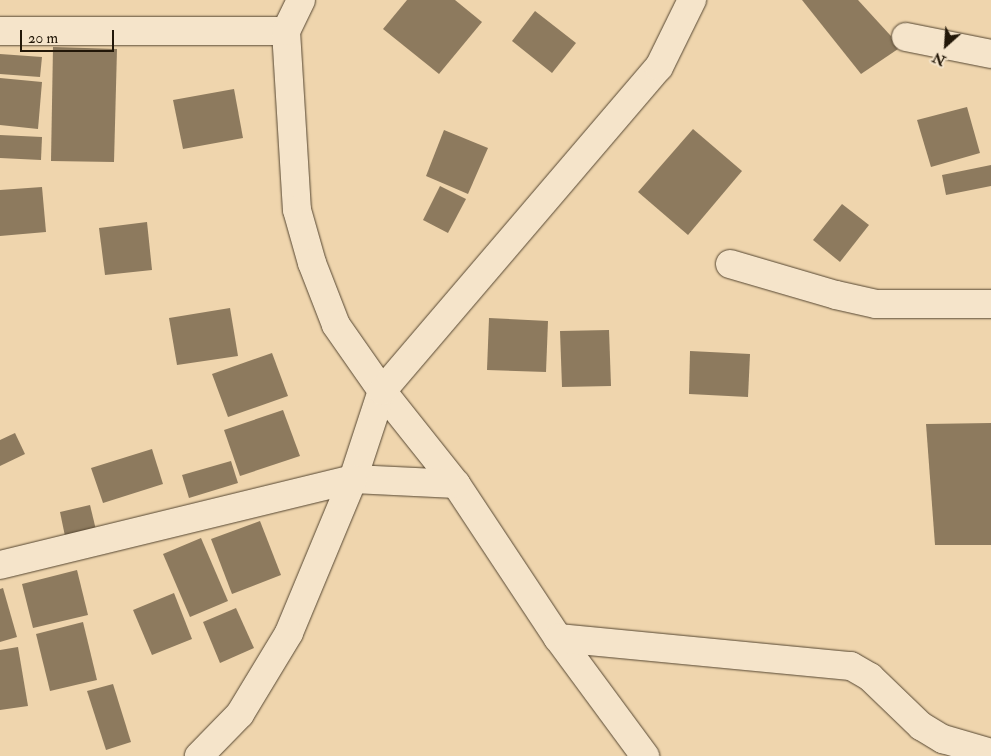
<!DOCTYPE html>
<style>
body{margin:0}
#map{position:relative;width:991px;height:756px;overflow:hidden;background:#efd5ad;font-family:"IM FELL Double Pica",serif}
div>[style]{position:absolute}
[style*='--x']{left:calc(var(--x)*1px);top:calc(var(--y)*1px);width:calc(var(--w)*1px);rotate:calc(var(--a)*1deg)}
.building>*{inset:0;background:#8d7a5e}
.roads{filter:drop-shadow(0 0 1px #554631) drop-shadow(0 0 1px #554631)}
.minor>*{height:28px;margin:-14px;padding:0 14px;transform-origin:14px;border-radius:14px;background:#f5e4ca}
span{translate:-50% -50%;white-space:nowrap;text-align:center;line-height:1.15;-webkit-text-stroke:4px #f5e4ca;paint-order:stroke}
.north{position:absolute;left:921px;top:20px;width:50px;height:50px;-webkit-text-stroke:4px #f5e4ca;paint-order:stroke;rotate:206deg;font-size:14px;font-weight:700;line-height:20px;text-align:center;color:#221708}
.north::after{content:'';display:block;margin:auto;width:18px;height:22px;background:#221708;clip-path:polygon(50% 0,100% 100%,50% 72%,0 100%)}
.scale{position:absolute;left:20px;top:30px;width:94px;height:22px;box-sizing:border-box;border:2px solid #221708;border-top:0;padding-left:6px;font-size:15px;line-height:18px;white-space:nowrap;color:#221708;-webkit-text-stroke:4px #f5e4ca;paint-order:stroke}
</style>
<div id="map">
<div class="building">
<div style="clip-path:polygon(407px 0,455px 0,482px 22px,439px 74px,383px 29px)"></div>
<div style="clip-path:polygon(802px 0,858px 0,901px 47px,861px 74px)"></div>
<div style="clip-path:polygon(535px 11px,576px 43px,552px 73px,512px 41px)"></div>
<div style="clip-path:polygon(53px 47px,117px 49px,114px 162px,51px 161px)"></div>
<div style="clip-path:polygon(0 54px,42px 57px,40px 77px,0 74px)"></div>
<div style="clip-path:polygon(0 78px,42px 82px,38px 129px,0 125px)"></div>
<div style="clip-path:polygon(234px 89px,243px 138px,183px 149px,173px 100px)"></div>
<div style="clip-path:polygon(967px 107px,980px 153px,931px 167px,917px 120px)"></div>
<div style="clip-path:polygon(693px 129px,742px 171px,688px 235px,638px 192px)"></div>
<div style="clip-path:polygon(444px 130px,488px 148px,468px 194px,426px 176px)"></div>
<div style="clip-path:polygon(0 135px,42px 137px,41px 160px,0 158px)"></div>
<div style="clip-path:polygon(991px 165px,991px 186px,946px 195px,942px 175px)"></div>
<div style="clip-path:polygon(440px 186px,466px 199px,448px 233px,423px 220px)"></div>
<div style="clip-path:polygon(42px 187px,46px 232px,0 236px,0 190px)"></div>
<div style="clip-path:polygon(842px 204px,869px 225px,840px 262px,813px 240px)"></div>
<div style="clip-path:polygon(147px 222px,152px 270px,105px 275px,99px 228px)"></div>
<div style="clip-path:polygon(230px 308px,238px 356px,177px 365px,169px 318px)"></div>
<div style="clip-path:polygon(489px 318px,548px 321px,546px 372px,487px 370px)"></div>
<div style="clip-path:polygon(609px 330px,611px 386px,562px 387px,560px 331px)"></div>
<div style="clip-path:polygon(690px 351px,750px 354px,748px 397px,689px 394px)"></div>
<div style="clip-path:polygon(272px 353px,288px 396px,228px 417px,212px 374px)"></div>
<div style="clip-path:polygon(283px 410px,300px 456px,240px 476px,224px 430px)"></div>
<div style="clip-path:polygon(991px 423px,991px 545px,935px 545px,926px 424px)"></div>
<div style="clip-path:polygon(15px 433px,25px 454px,0 466px,0 440px)"></div>
<div style="clip-path:polygon(152px 449px,163px 484px,103px 503px,91px 468px)"></div>
<div style="clip-path:polygon(231px 461px,238px 483px,189px 498px,182px 475px)"></div>
<div style="clip-path:polygon(90px 505px,97px 534px,66px 541px,60px 512px)"></div>
<div style="clip-path:polygon(260px 521px,281px 575px,232px 594px,211px 539px)"></div>
<div style="clip-path:polygon(201px 538px,228px 601px,190px 617px,163px 554px)"></div>
<div style="clip-path:polygon(77px 570px,88px 615px,33px 628px,22px 584px)"></div>
<div style="clip-path:polygon(3px 588px,17px 637px,0 642px,0 589px)"></div>
<div style="clip-path:polygon(174px 593px,192px 639px,152px 655px,133px 610px)"></div>
<div style="clip-path:polygon(236px 608px,254px 648px,220px 663px,203px 622px)"></div>
<div style="clip-path:polygon(83px 622px,97px 680px,50px 691px,36px 634px)"></div>
<div style="clip-path:polygon(18px 647px,28px 706px,0 710px,0 650px)"></div>
<div style="clip-path:polygon(113px 684px,131px 742px,106px 750px,87px 691px)"></div>
</div>
<div class="roads">
<div class="minor">
<div style="--x:0;--y:31;--w:286;--a:0"></div>
<div style="--x:286;--y:31;--w:179;--a:86.5"></div>
<div style="--x:297;--y:210;--w:55;--a:74.2"></div>
<div style="--x:312;--y:263;--w:66;--a:68.8"></div>
<div style="--x:336;--y:325;--w:80;--a:55.1"></div>
<div style="--x:382;--y:391;--w:119;--a:51.5"></div>
<div style="--x:456;--y:484;--w:185;--a:56.5"></div>
<div style="--x:558;--y:638;--w:147;--a:53.6"></div>
<div style="--x:286;--y:31;--w:34;--a:-64"></div>
<div style="--x:906;--y:37;--w:87;--a:11.3"></div>
<div style="--x:730;--y:264;--w:110;--a:16.3"></div>
<div style="--x:836;--y:295;--w:41;--a:12.7"></div>
<div style="--x:876;--y:304;--w:115;--a:0"></div>
<div style="--x:456;--y:484;--w:103;--a:-177.2"></div>
<div style="--x:353;--y:479;--w:93;--a:-71.8"></div>
<div style="--x:382;--y:391;--w:426;--a:-49.5"></div>
<div style="--x:659;--y:67;--w:75;--a:-63.8"></div>
<div style="--x:0;--y:565;--w:363;--a:-13.7"></div>
<div style="--x:353;--y:479;--w:167;--a:112.6"></div>
<div style="--x:289;--y:633;--w:95;--a:121.2"></div>
<div style="--x:240;--y:714;--w:59;--a:134.3"></div>
<div style="--x:558;--y:638;--w:294;--a:5.5"></div>
<div style="--x:851;--y:666;--w:22;--a:30"></div>
<div style="--x:870;--y:677;--w:71;--a:43.9"></div>
<div style="--x:921;--y:726;--w:26;--a:31"></div>
<div style="--x:943;--y:739;--w:50;--a:16.3"></div>
</div>
</div>
<div class="north">N</div>
<div class="scale">20 m</div>
</div>
